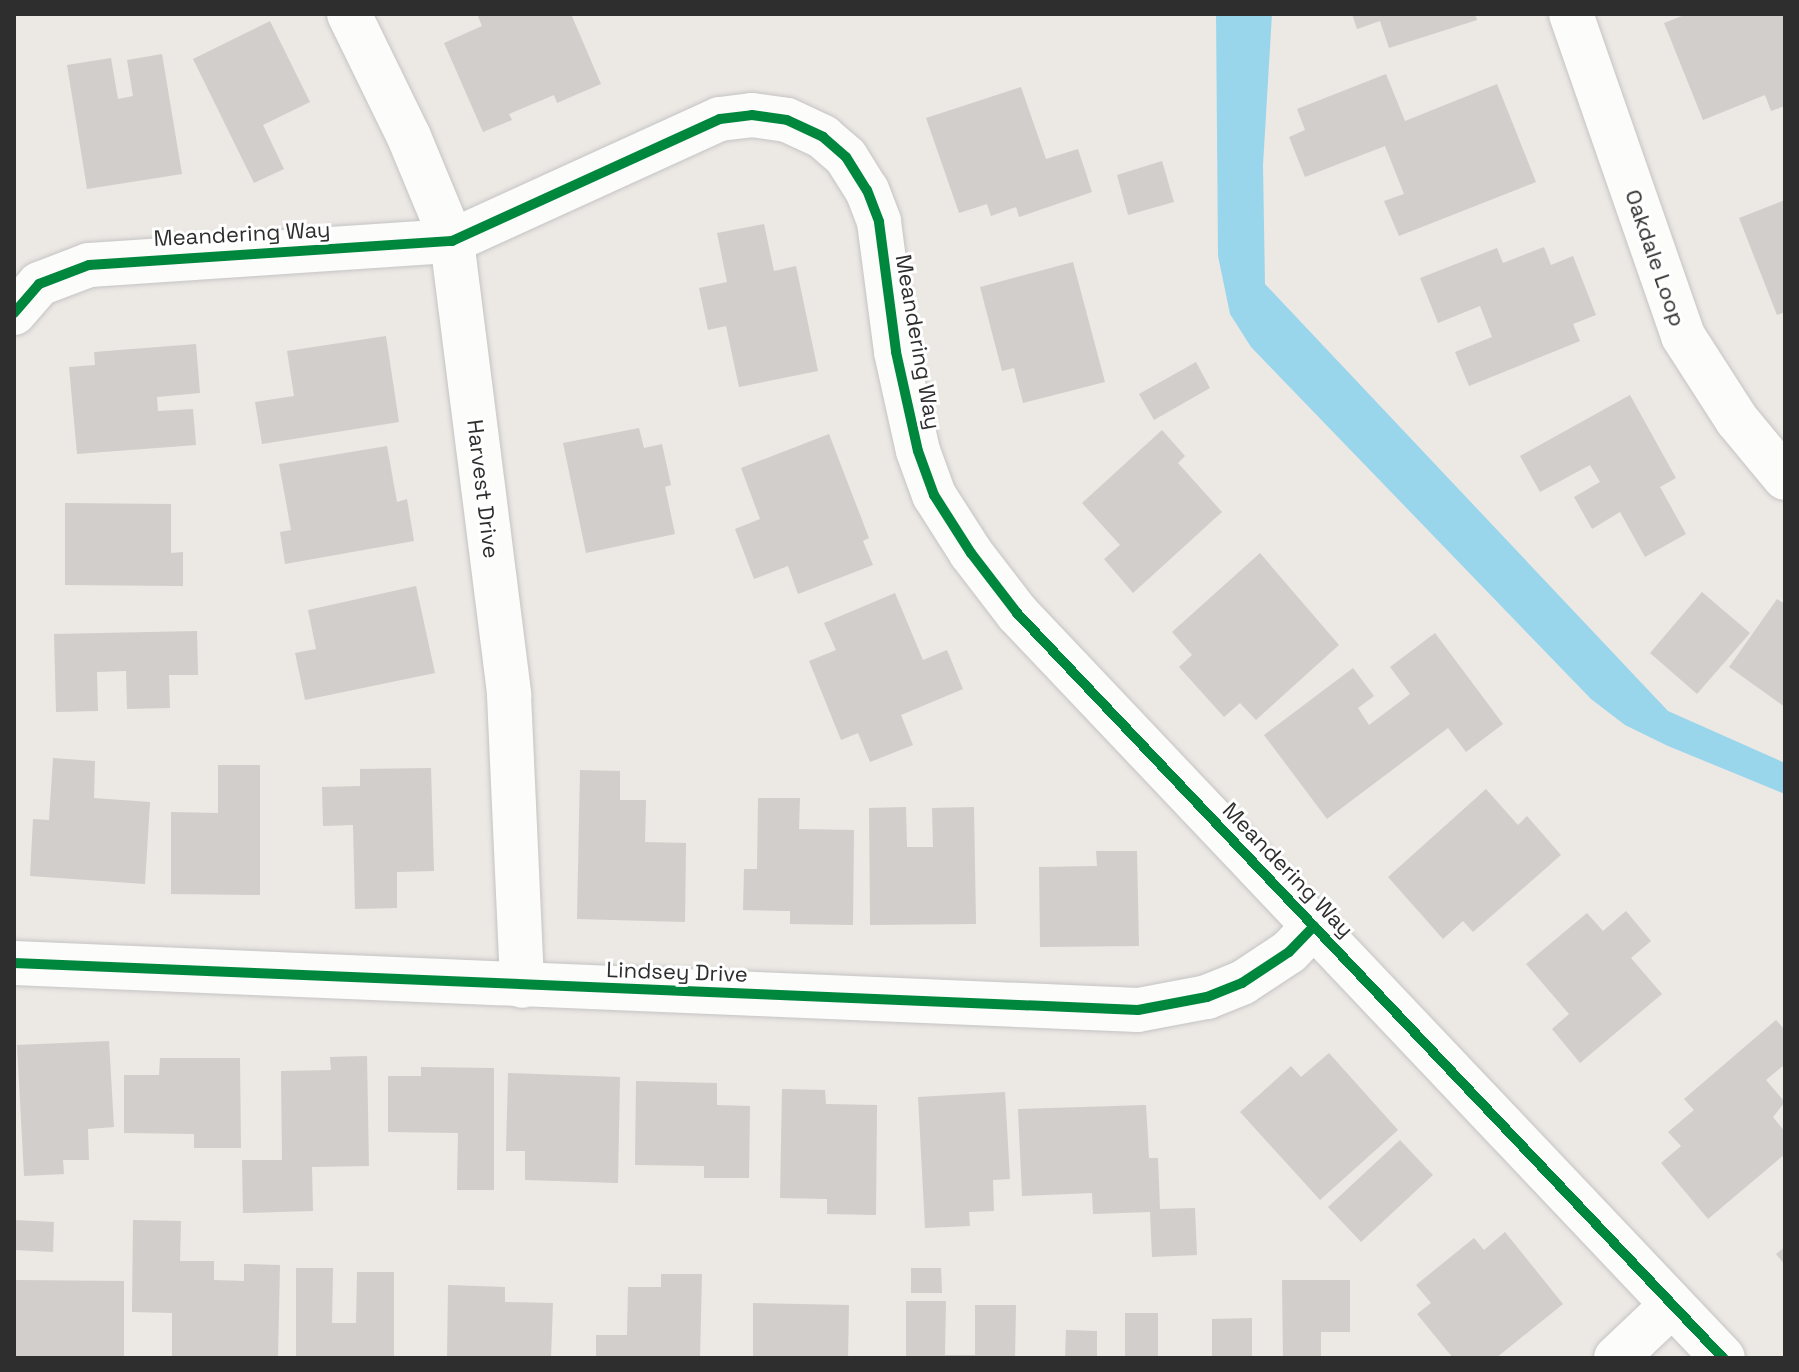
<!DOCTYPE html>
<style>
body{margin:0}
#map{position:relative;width:1799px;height:1372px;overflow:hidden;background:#ece8e4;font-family:"Space Grotesk",sans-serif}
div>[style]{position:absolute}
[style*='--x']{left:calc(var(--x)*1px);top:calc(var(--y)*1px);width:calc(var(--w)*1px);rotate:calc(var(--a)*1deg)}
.water>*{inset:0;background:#99d6ec}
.building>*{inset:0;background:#d1cecb}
.roads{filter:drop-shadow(0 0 2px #c5c4c5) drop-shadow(0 0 2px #c5c4c5)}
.minor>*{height:44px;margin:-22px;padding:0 22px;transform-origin:22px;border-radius:22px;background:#fcfcfb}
.cycleway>*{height:10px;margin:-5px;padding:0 5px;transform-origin:5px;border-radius:5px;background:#00873e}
span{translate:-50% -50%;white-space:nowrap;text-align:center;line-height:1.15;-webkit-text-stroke:6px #fff;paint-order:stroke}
.street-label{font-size:22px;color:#2e2e2e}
.frame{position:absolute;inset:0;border:16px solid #2e2e2e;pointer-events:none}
</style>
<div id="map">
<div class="water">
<div style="clip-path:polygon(1216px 14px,1272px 14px,1263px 165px,1265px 284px,1668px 711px,1785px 763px,1785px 794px,1668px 746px,1625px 725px,1591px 699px,1251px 347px,1230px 314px,1218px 256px)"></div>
</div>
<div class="building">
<div style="clip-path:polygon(477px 14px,571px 14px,601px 84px,557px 103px,554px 95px,509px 114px,512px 120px,483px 132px,444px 43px,482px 26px)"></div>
<div style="clip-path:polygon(1352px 14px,1475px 14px,1477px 20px,1389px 48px,1380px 21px,1357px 29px)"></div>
<div style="clip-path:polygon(1687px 14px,1785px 14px,1785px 106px,1771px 111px,1765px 95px,1703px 120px,1664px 23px)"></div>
<div style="clip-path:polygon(270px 21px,310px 102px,263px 125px,284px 169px,254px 183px,193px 59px)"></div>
<div style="clip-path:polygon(162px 54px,182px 174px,87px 189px,67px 65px,111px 58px,118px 99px,133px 96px,127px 60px)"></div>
<div style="clip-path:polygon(1386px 74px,1405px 121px,1497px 84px,1536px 182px,1399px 236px,1384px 201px,1404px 194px,1385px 146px,1305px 177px,1289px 137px,1305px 130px,1297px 109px)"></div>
<div style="clip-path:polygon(1021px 87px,1046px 159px,1078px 149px,1092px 192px,1019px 217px,1016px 207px,991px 216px,987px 204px,959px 213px,926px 118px)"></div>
<div style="clip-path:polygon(1162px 161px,1174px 202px,1128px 215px,1117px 175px)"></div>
<div style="clip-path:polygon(1785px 200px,1785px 312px,1777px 315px,1739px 218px)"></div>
<div style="clip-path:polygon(764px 224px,774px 271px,796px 266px,818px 371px,739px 387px,726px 326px,708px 330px,699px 288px,727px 282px,717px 233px)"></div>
<div style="clip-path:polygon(1544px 247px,1551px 265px,1573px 256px,1596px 315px,1573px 324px,1580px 341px,1469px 386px,1455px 352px,1492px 337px,1480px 306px,1438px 323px,1420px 278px,1497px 248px,1503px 263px)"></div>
<div style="clip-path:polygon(1073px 262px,1105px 382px,1023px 403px,1014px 368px,1002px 371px,980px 287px)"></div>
<div style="clip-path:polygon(386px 336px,399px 422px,262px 444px,255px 402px,294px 396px,287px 351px)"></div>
<div style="clip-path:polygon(196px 344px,200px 393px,157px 397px,158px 411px,193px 409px,196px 445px,77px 454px,69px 367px,95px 365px,94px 352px)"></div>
<div style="clip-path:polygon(1196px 362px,1210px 388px,1154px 420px,1139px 394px)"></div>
<div style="clip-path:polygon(1630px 395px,1676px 478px,1660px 487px,1686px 534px,1645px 557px,1620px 512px,1592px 529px,1574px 497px,1600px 482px,1590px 465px,1540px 492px,1520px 456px)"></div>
<div style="clip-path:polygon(639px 428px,644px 448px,662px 444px,671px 485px,665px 487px,675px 534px,586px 553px,563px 443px)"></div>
<div style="clip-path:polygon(1162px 430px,1185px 456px,1178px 463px,1222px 512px,1133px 593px,1104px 559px,1120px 545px,1082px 503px)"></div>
<div style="clip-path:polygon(829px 434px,869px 538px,863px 541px,873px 565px,798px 594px,788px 566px,754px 579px,735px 529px,760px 519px,741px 468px)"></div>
<div style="clip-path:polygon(387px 446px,397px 502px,407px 499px,414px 541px,285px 564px,280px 532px,291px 530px,279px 464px)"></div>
<div style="clip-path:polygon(65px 503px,171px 504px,171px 553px,183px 552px,183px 586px,65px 585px)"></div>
<div style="clip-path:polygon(1260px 553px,1339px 645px,1256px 720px,1240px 703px,1224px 717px,1179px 667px,1192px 655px,1172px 632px)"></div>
<div style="clip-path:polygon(416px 586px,435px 673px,305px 700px,295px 653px,316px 649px,308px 610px)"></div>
<div style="clip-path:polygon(1702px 592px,1750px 633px,1697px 694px,1650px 653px)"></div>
<div style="clip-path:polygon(895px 593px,923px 660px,947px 650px,963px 689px,901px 715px,913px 745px,870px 762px,858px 733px,841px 740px,809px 661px,836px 650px,824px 623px)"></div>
<div style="clip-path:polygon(1777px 599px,1785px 604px,1785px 707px,1729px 667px)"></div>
<div style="clip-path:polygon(197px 631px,198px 675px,169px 675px,170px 708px,127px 709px,126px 671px,97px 672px,98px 711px,56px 712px,54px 634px)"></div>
<div style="clip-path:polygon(1435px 633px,1503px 724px,1466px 752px,1448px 728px,1327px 819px,1264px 735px,1353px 668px,1374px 696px,1358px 708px,1369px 725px,1410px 694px,1390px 667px)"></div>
<div style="clip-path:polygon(53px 758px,95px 761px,94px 798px,150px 802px,145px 884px,30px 876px,33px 819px,49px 820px)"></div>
<div style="clip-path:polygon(218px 765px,260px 765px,260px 895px,171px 894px,171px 812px,218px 813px)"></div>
<div style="clip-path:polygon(431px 768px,434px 871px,397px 872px,397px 908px,355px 909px,353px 825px,323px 826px,322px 787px,360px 786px,360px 769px)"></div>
<div style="clip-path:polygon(580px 770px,620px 771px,620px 800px,646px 800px,645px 842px,686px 843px,685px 922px,577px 919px)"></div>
<div style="clip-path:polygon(1486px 789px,1518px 825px,1527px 816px,1561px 855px,1473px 932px,1463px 921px,1443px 939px,1388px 877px)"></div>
<div style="clip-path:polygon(758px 798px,800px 798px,799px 829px,854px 830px,853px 925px,790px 924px,790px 911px,743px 910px,744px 869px,757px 869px)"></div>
<div style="clip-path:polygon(906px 807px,907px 847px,933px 847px,932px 808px,974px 807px,976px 924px,870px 925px,869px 808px)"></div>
<div style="clip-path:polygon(1096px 851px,1137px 851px,1139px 946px,1040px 947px,1039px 867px,1097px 866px)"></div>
<div style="clip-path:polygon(1626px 911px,1651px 941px,1631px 958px,1662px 994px,1580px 1063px,1552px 1029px,1569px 1014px,1526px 964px,1587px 913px,1603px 931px)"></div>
<div style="clip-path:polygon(1776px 1020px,1785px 1030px,1785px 1064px,1766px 1080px,1785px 1102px,1773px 1117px,1785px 1132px,1785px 1154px,1708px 1219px,1661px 1163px,1681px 1146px,1668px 1132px,1694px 1110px,1684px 1099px)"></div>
<div style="clip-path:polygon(109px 1041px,114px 1127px,88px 1129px,89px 1160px,63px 1160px,64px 1174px,24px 1176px,17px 1045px)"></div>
<div style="clip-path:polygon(1329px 1053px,1398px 1130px,1320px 1200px,1240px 1112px,1291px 1066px,1301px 1077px)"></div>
<div style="clip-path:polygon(367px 1056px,369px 1166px,312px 1167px,313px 1211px,243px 1213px,242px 1160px,282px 1160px,281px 1071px,331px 1070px,330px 1057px)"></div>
<div style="clip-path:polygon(160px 1058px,240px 1058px,241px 1148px,194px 1148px,194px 1134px,124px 1133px,124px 1075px,159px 1075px)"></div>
<div style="clip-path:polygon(421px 1067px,494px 1068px,494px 1190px,457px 1190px,458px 1133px,388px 1132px,388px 1076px,421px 1076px)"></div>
<div style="clip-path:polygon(508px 1073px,620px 1077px,618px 1183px,525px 1180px,525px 1151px,506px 1151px)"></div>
<div style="clip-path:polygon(636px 1081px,717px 1083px,717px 1105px,750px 1106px,749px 1178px,704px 1178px,704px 1166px,635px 1165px)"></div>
<div style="clip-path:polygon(782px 1089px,825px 1090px,826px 1104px,877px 1105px,876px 1215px,827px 1214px,827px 1199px,780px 1198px)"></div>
<div style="clip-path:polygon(1005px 1092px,1010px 1179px,993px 1180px,994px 1211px,969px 1212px,970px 1226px,925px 1228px,918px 1097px)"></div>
<div style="clip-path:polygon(1146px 1105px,1149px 1158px,1158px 1158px,1160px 1209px,1195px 1208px,1197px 1255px,1152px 1257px,1150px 1212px,1093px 1214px,1092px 1193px,1022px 1196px,1018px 1109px)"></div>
<div style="clip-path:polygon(1400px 1140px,1433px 1175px,1361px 1242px,1328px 1207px)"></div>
<div style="clip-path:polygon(14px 1220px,54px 1222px,53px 1252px,14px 1250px)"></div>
<div style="clip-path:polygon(133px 1220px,181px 1221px,180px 1261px,214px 1261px,214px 1280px,244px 1281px,244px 1264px,280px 1265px,278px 1358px,172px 1358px,172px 1313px,132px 1312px)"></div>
<div style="clip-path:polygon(1505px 1232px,1563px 1304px,1496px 1358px,1453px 1358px,1417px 1314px,1431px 1303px,1416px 1285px,1474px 1238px,1484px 1250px)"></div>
<div style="clip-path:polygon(1785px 1247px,1785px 1265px,1776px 1254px)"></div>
<div style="clip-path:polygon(296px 1268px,333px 1268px,332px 1323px,356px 1323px,357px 1272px,394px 1272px,394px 1358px,296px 1358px)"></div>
<div style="clip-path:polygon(911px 1268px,941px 1268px,942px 1293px,911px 1293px)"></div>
<div style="clip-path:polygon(661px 1274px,702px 1274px,700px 1358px,596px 1358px,596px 1335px,627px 1335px,628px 1287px,661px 1287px)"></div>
<div style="clip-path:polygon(14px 1280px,124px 1281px,124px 1358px,14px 1356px)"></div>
<div style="clip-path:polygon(1282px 1280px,1350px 1280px,1350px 1332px,1321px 1332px,1321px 1358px,1283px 1358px)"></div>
<div style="clip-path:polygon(448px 1285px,505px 1287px,505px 1302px,553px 1303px,551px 1358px,447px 1358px)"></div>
<div style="clip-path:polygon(906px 1301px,946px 1301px,945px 1355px,975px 1355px,975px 1305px,1016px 1305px,1015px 1358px,906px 1358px)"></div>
<div style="clip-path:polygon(753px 1303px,849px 1305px,848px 1358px,753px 1358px)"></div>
<div style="clip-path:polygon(1125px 1313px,1158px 1313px,1158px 1358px,1125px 1358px)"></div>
<div style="clip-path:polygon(1252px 1318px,1252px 1358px,1212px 1358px,1212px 1319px)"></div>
<div style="clip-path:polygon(1066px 1330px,1097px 1331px,1097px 1358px,1065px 1358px)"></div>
</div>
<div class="roads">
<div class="minor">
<div style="--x:349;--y:14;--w:137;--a:64"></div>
<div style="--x:409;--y:137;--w:113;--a:67.5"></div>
<div style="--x:452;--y:241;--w:458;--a:82.8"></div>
<div style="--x:509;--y:695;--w:291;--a:87.4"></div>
<div style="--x:1571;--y:14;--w:341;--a:70.8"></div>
<div style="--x:1683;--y:336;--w:100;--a:57.3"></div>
<div style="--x:1737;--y:420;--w:75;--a:50.4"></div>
<div style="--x:14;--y:313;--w:38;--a:-49"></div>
<div style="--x:39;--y:284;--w:53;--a:-20.8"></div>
<div style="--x:89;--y:265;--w:364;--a:-3.8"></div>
<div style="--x:452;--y:241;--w:294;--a:-24.5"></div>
<div style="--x:720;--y:119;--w:32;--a:-7"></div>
<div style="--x:752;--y:115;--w:35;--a:8"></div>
<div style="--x:787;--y:120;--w:40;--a:25"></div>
<div style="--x:823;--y:137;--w:30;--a:41"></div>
<div style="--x:846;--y:157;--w:39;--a:58"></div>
<div style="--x:867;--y:190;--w:34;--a:69"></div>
<div style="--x:879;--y:222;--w:131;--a:82.5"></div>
<div style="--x:896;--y:352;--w:101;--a:77.5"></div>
<div style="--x:918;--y:451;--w:47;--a:70"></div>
<div style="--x:934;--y:495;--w:69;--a:57.5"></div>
<div style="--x:971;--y:553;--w:76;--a:52.5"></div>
<div style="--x:1017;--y:613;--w:1026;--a:46.54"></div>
<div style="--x:14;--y:963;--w:1125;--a:2.39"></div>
<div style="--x:1138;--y:1010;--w:70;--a:-10.7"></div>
<div style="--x:1207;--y:997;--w:38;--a:-22"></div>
<div style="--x:1242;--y:983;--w:56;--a:-33.4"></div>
<div style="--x:1289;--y:952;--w:36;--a:-46"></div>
<div style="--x:1616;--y:1358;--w:77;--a:-43.4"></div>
</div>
</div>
<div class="cycleway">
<div style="--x:14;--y:313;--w:38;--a:-49"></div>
<div style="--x:39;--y:284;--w:53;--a:-20.8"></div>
<div style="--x:89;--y:265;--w:364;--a:-3.8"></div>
<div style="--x:452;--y:241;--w:294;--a:-24.5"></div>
<div style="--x:720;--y:119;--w:32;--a:-7"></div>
<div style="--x:752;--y:115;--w:35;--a:8"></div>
<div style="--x:787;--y:120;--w:40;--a:25"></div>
<div style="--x:823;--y:137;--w:30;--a:41"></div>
<div style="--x:846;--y:157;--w:39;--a:58"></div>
<div style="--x:867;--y:190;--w:34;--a:69"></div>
<div style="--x:879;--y:222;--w:131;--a:82.5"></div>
<div style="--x:896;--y:352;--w:101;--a:77.5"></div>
<div style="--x:918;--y:451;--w:47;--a:70"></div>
<div style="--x:934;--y:495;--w:69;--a:57.5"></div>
<div style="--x:971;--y:553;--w:76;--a:52.5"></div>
<div style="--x:1017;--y:613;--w:1026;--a:46.54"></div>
<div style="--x:14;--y:963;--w:1125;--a:2.39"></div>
<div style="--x:1138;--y:1010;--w:70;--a:-10.7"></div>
<div style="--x:1207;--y:997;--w:38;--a:-22"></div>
<div style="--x:1242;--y:983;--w:56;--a:-33.4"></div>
<div style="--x:1289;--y:952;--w:36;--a:-46"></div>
</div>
<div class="street-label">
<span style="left:242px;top:234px;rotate:-3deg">Meandering Way</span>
<span style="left:1655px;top:258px;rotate:71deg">Oakdale Loop</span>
<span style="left:918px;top:342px;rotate:80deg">Meandering Way</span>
<span style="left:483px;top:489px;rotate:83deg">Harvest Drive</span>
<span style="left:1288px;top:870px;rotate:46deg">Meandering Way</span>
<span style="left:677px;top:972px;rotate:2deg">Lindsey Drive</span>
</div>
<div class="frame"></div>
</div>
